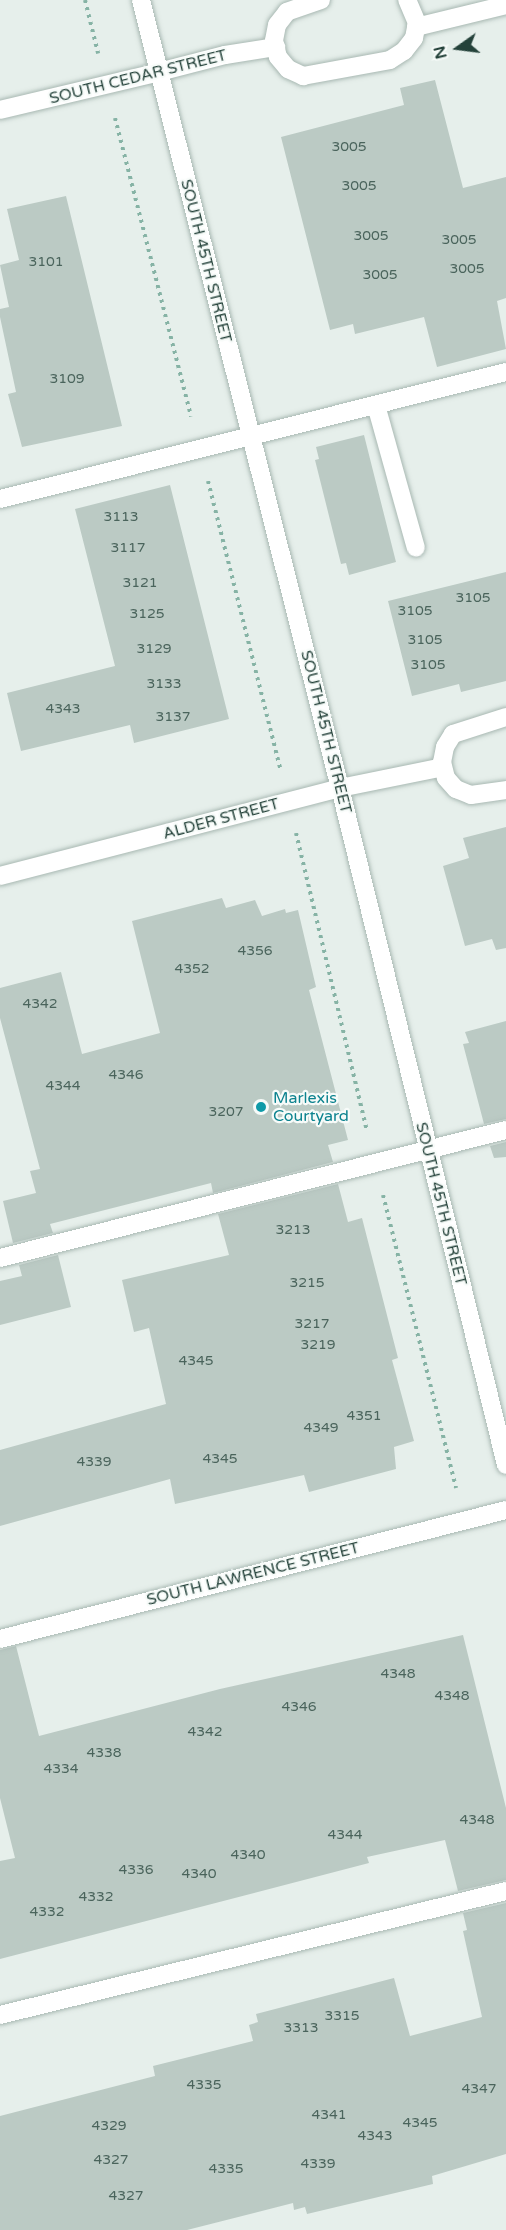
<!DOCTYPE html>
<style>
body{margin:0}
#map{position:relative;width:506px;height:2230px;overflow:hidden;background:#e6efeb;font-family:"Varela Round",sans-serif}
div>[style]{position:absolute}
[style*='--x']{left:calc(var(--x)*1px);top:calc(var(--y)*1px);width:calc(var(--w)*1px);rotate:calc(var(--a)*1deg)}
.building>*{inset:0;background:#bbcac4}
.path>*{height:4px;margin-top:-2px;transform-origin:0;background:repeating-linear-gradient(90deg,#86b3a5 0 3px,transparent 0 7.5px)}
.roads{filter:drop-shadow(0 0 2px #a8b8b2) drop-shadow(0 0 2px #a8b8b2)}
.lane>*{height:18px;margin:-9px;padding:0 9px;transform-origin:9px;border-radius:9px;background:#fff}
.street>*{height:18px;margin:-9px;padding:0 9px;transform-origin:9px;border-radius:9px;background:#fff}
.dots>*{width:16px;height:16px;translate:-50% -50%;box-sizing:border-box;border:3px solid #f7fbf9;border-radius:50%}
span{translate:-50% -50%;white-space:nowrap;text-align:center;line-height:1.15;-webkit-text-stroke:4.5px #f7fbf9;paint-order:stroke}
.number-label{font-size:14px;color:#4a645c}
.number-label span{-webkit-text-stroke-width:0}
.street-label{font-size:16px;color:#24423a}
.culture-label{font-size:16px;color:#0d838f}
.left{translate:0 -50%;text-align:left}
.north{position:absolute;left:428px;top:18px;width:60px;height:60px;-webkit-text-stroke:4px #f7fbf9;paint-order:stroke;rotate:256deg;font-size:16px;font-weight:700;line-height:24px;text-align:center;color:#24423a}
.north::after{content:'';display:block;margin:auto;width:21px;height:27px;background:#24423a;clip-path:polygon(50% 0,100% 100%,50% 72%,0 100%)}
</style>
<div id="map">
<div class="building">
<div style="clip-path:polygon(435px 80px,463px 188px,506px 177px,506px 298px,497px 301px,506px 349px,437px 367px,424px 317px,355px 334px,353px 324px,330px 330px,281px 137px,404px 105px,400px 88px)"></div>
<div style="clip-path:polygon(66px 196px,122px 426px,22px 447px,8px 394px,16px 392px,0 317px,0 309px,9px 307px,0 265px,19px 260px,7px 209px)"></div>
<div style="clip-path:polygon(364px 435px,396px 562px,349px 575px,346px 563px,341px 564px,315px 460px,319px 459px,316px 447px)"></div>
<div style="clip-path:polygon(170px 485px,229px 719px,134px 743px,130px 725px,21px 751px,7px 693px,115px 666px,75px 509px)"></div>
<div style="clip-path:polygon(506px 572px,506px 681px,461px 692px,459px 684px,412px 696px,388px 601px)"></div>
<div style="clip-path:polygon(506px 827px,506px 948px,496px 950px,492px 939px,465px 946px,443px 866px,469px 858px,463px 838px)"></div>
<div style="clip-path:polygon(222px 898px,226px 908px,255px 900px,262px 916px,285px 909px,286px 913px,298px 910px,316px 987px,309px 990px,348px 1140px,328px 1145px,333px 1162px,213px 1193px,211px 1183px,50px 1224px,53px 1233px,13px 1243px,3px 1201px,36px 1193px,30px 1171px,40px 1169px,0 1018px,0 988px,61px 972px,82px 1054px,160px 1033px,132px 921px)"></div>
<div style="clip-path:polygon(506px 1021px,506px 1119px,484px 1124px,463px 1044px,469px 1043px,465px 1032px)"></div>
<div style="clip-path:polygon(506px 1142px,506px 1157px,494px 1158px,490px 1146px)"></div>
<div style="clip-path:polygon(338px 1184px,348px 1222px,362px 1218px,398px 1358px,392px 1360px,414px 1441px,394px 1447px,396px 1469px,309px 1492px,304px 1475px,175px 1504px,170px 1479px,0 1526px,0 1450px,166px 1404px,149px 1328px,134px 1332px,122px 1280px,229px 1255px,218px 1214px)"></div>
<div style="clip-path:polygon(58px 1255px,71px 1307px,0 1325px,0 1281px,22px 1276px,19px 1265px)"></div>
<div style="clip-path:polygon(463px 1635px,506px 1808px,506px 1880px,458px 1891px,445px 1840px,367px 1857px,369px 1863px,0 1959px,0 1861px,15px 1858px,0 1798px,0 1650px,16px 1646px,39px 1736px,220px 1689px)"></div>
<div style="clip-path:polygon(506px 1903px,506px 2154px,432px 2176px,433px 2184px,307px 2214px,305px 2207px,294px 2210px,293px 2203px,187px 2230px,0 2230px,0 2116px,155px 2076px,153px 2066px,253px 2041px,249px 2025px,258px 2022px,256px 2014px,394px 1978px,410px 2036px,482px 2017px,463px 1931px,467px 1930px,463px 1913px)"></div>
</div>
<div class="path">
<div style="--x:85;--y:0;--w:55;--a:76.2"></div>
<div style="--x:115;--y:118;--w:308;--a:75.7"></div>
<div style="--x:208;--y:481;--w:296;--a:75.9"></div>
<div style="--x:296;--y:833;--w:305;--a:76.6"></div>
<div style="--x:383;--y:1195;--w:302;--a:76"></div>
</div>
<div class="roads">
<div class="lane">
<div style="--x:321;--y:0;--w:36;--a:161"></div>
<div style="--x:287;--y:12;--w:16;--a:128"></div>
<div style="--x:277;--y:25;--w:16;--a:101"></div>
<div style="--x:274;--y:41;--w:16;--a:76"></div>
<div style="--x:278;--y:57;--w:16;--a:50"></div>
<div style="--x:288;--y:69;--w:17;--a:25"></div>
<div style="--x:303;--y:76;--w:88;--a:-10.4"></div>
<div style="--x:390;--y:60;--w:17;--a:-33"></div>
<div style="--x:404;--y:51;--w:16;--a:-52"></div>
<div style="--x:414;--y:38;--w:15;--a:-79"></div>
<div style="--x:417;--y:23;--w:25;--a:-113"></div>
<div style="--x:416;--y:27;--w:93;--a:-13.7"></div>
<div style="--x:159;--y:72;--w:68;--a:-14.4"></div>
<div style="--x:225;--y:55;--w:52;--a:-8.9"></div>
<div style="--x:376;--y:405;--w:148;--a:74.4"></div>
<div style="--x:0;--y:499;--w:522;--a:-14.09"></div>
<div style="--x:506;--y:717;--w:56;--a:162.2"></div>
<div style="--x:453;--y:734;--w:15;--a:122"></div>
<div style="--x:445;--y:747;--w:15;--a:101"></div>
<div style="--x:442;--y:762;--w:16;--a:76"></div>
<div style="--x:446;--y:778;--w:15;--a:48"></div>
<div style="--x:456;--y:789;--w:16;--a:22"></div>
<div style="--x:471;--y:795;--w:35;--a:-8"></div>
<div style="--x:340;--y:788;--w:105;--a:-11.5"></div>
<div style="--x:0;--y:1258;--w:522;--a:-14.2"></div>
<div style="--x:0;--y:2015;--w:521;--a:-13.77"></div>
</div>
<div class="street">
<div style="--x:141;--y:0;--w:813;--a:75.83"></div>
<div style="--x:340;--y:788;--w:697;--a:76.22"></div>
<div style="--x:0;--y:110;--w:163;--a:-13.4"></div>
<div style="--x:0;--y:876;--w:351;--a:-14.5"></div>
<div style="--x:0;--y:1639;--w:522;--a:-14.3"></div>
</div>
</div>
<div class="dots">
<div style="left:261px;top:1107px;background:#0f9aa8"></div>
</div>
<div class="number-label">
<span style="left:349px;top:147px">3005</span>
<span style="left:359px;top:186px">3005</span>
<span style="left:371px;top:236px">3005</span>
<span style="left:459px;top:240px">3005</span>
<span style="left:46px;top:262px">3101</span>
<span style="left:467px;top:269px">3005</span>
<span style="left:380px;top:275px">3005</span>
<span style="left:67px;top:379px">3109</span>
<span style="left:121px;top:517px">3113</span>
<span style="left:128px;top:548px">3117</span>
<span style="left:140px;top:583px">3121</span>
<span style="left:473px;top:598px">3105</span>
<span style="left:415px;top:611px">3105</span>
<span style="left:147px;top:614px">3125</span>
<span style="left:425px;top:640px">3105</span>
<span style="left:154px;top:649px">3129</span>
<span style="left:428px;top:665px">3105</span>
<span style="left:164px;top:684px">3133</span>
<span style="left:63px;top:709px">4343</span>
<span style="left:173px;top:717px">3137</span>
<span style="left:255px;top:951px">4356</span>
<span style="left:192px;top:969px">4352</span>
<span style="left:40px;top:1004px">4342</span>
<span style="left:126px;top:1075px">4346</span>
<span style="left:63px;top:1086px">4344</span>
<span style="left:226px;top:1112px">3207</span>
<span style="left:293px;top:1230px">3213</span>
<span style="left:307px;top:1283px">3215</span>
<span style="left:312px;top:1324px">3217</span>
<span style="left:318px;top:1345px">3219</span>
<span style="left:196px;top:1361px">4345</span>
<span style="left:364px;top:1416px">4351</span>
<span style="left:321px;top:1428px">4349</span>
<span style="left:220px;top:1459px">4345</span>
<span style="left:94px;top:1462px">4339</span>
<span style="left:398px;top:1674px">4348</span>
<span style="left:452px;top:1696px">4348</span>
<span style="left:299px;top:1707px">4346</span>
<span style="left:205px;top:1732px">4342</span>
<span style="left:104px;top:1753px">4338</span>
<span style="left:61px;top:1769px">4334</span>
<span style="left:477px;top:1820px">4348</span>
<span style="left:345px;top:1835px">4344</span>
<span style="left:248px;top:1855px">4340</span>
<span style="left:136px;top:1870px">4336</span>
<span style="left:199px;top:1874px">4340</span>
<span style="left:96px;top:1897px">4332</span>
<span style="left:47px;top:1912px">4332</span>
<span style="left:342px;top:2016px">3315</span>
<span style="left:301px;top:2028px">3313</span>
<span style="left:204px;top:2085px">4335</span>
<span style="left:479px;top:2089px">4347</span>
<span style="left:329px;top:2115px">4341</span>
<span style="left:420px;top:2123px">4345</span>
<span style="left:109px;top:2126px">4329</span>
<span style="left:375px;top:2136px">4343</span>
<span style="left:111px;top:2160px">4327</span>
<span style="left:318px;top:2164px">4339</span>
<span style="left:226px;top:2169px">4335</span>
<span style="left:126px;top:2196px">4327</span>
</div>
<div class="street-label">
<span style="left:138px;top:77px;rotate:-14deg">SOUTH CEDAR STREET</span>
<span style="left:206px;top:261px;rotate:76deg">SOUTH 45TH STREET</span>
<span style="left:326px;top:732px;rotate:76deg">SOUTH 45TH STREET</span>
<span style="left:221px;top:819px;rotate:-15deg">ALDER STREET</span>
<span style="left:441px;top:1204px;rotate:76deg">SOUTH 45TH STREET</span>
<span style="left:253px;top:1574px;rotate:-14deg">SOUTH LAWRENCE STREET</span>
</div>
<div class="culture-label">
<span class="left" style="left:273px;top:1107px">Marlexis<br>Courtyard</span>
</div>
<div class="north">N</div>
</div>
